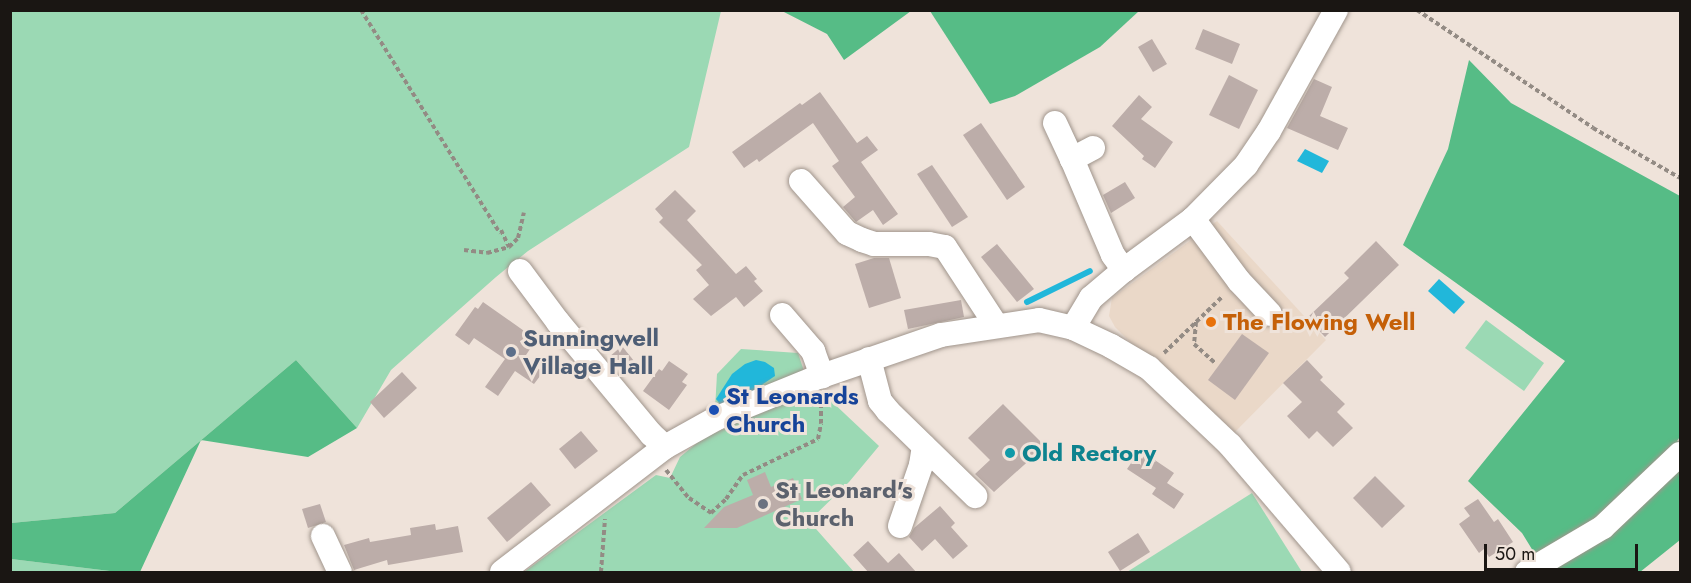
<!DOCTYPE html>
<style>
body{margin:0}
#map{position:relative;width:1691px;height:583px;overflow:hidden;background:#efe3da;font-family:Jost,sans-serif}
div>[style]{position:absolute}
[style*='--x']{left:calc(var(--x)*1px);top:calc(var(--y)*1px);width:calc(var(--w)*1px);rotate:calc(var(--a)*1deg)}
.commercial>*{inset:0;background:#ead8c8}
.green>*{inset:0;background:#9bd9b4}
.forest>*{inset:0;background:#56bc86}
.water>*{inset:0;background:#21b7da}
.stream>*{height:6px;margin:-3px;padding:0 3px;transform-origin:3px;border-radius:3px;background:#21b7da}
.building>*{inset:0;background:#bcada9}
.path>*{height:4px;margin-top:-2px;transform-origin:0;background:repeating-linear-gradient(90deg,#938b84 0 4.5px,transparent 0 7.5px)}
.roads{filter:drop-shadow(0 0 2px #a0958c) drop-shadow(0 0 2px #a0958c)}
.minor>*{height:24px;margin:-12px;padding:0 12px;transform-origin:12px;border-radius:12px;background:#fff}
.dots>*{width:16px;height:16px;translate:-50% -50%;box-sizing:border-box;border:3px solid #efe3da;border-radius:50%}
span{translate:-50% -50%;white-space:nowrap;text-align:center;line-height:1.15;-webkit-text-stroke:6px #efe3da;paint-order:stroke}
.food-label{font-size:24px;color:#c56008;font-weight:700}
.left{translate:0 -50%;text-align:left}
.service-label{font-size:24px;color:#4e5e75;font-weight:700}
.transit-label{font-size:24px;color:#164399;font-weight:700}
.culture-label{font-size:24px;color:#0d838f;font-weight:700}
.worship-label{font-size:24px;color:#5b616d;font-weight:700}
.frame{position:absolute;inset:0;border:12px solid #1a1613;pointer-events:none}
.scale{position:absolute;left:1484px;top:544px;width:154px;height:27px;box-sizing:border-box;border:3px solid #1a1613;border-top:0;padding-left:8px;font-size:18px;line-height:21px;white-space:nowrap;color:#1a1613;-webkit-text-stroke:4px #efe3da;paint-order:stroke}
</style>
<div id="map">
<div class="commercial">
<div style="clip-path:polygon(1217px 221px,1326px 340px,1233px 434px,1138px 350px,1115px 327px,1109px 316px,1112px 298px)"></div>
</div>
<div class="green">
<div style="clip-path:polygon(11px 11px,721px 11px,689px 147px,528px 251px,496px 277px,391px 370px,357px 428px,296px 360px,115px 513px,11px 523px)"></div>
<div style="clip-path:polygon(1486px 320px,1544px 363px,1524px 391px,1465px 348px)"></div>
<div style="clip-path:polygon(741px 349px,798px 353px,805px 374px,715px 409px,717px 374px)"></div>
<div style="clip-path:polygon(828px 398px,879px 446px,849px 482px,809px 521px,854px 572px,524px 572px,656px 475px,670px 478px,680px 457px,703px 438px,788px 401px)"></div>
<div style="clip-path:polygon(1252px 493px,1302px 572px,1127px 572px)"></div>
<div style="clip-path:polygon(11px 559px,118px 572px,11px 572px)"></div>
</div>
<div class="forest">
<div style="clip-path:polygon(782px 11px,911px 11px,844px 60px,827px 34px)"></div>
<div style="clip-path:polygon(930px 11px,1139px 11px,1100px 47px,1015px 96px,990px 104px)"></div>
<div style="clip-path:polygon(1469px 60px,1511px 103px,1680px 196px,1680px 437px,1677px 441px,1680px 442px,1680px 540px,1640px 572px,1554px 572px,1538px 559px,1522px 533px,1468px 481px,1565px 361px,1403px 245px,1448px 149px)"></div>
<div style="clip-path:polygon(296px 360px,357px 428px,308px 457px,201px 440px,140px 572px,118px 572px,11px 559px,11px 523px,115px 513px)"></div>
</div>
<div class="water">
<div style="clip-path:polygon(1305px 149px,1329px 161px,1322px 173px,1297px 161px)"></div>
<div style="clip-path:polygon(1439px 279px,1465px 302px,1454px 314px,1428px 291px)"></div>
<div style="clip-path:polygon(756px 360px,765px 362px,774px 368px,775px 376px,753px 391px,721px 405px,716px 399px,732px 374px,745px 364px)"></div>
</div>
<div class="stream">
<div style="--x:1027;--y:302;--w:70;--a:-26.2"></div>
</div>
<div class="building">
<div style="clip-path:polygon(1203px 29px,1240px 44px,1232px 64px,1195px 49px)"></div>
<div style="clip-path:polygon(1152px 39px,1167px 64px,1153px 72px,1138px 47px)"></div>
<div style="clip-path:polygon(1229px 75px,1258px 90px,1239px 129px,1209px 115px)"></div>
<div style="clip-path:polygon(1314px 79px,1332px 87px,1320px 116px,1348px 128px,1338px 150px,1287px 128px)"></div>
<div style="clip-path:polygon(820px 92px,857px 143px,867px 136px,878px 150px,861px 162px,898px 214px,883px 225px,873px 210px,856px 222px,843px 207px,855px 197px,832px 166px,839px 161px,813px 123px,759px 162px,757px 159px,744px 168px,732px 152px,800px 103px,802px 105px)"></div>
<div style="clip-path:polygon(1139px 95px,1152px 107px,1141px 119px,1173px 142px,1155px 168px,1142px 159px,1144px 156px,1112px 126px)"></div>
<div style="clip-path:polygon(981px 123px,1025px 187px,1007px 200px,963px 135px)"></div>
<div style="clip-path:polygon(932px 165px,968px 217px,952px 227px,917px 174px)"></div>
<div style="clip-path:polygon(1125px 182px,1135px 198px,1111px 213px,1103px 195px)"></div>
<div style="clip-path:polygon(675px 190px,696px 211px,687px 220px,736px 274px,746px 266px,757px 279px,754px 281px,763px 291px,744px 307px,736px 297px,711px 316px,693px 299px,709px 285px,696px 270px,702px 265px,659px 222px,663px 218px,655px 209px)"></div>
<div style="clip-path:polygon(1376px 241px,1399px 265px,1325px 337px,1307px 318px,1349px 278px,1344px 273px)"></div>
<div style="clip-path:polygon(997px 244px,1034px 289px,1017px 302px,981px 257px)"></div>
<div style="clip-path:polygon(874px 258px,889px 258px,901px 298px,869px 308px,855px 264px)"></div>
<div style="clip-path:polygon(961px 300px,964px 317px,908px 329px,904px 310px)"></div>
<div style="clip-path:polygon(483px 302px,527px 333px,525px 336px,534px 343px,524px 358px,543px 372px,534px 384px,515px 371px,498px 396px,485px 387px,505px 359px,474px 338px,469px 345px,455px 335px,475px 307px,478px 309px)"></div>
<div style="clip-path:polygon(1242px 334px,1269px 353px,1235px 400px,1208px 380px)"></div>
<div style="clip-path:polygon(622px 346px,634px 361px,621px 371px,609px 357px)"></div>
<div style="clip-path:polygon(1307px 360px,1323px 377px,1320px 380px,1345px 404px,1337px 412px,1353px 428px,1333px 447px,1317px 431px,1309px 439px,1287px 416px,1302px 402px,1283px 383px)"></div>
<div style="clip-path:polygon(669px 361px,688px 374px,682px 382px,687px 385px,669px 410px,643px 391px,659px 369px,662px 371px)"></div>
<div style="clip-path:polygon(402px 372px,417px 388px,384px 418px,370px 402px)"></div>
<div style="clip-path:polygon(1003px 404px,1045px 446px,994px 492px,975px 474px,990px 460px,968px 438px)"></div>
<div style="clip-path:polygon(581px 431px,598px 451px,575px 469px,559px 449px)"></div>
<div style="clip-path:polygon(1140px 450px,1174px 473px,1167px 483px,1184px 494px,1174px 509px,1152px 494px,1156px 488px,1127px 469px)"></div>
<div style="clip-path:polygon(765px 472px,771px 487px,793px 478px,802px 499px,737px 528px,704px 528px,724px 507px,753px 495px,747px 480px)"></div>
<div style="clip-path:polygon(1375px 476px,1405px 506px,1382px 528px,1353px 498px)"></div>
<div style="clip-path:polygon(531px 482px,551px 505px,507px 542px,487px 518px)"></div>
<div style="clip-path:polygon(1478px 499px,1494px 522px,1498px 519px,1513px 542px,1489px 557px,1484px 549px,1479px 553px,1459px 524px,1470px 516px,1464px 508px)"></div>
<div style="clip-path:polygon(320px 504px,326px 522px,308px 528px,302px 509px)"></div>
<div style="clip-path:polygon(940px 506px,955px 523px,951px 527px,968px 546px,953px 559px,935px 539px,922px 551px,909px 537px,914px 528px)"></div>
<div style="clip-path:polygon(435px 524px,436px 530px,458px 526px,463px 552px,388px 565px,387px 560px,354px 570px,344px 545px,369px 538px,370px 542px,411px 535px,410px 528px)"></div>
<div style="clip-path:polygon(1138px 533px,1150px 552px,1120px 571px,1108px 552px)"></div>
<div style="clip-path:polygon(868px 541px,888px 563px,899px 553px,917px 573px,869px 573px,853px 555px)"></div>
</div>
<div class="path">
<div style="--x:361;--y:10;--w:263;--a:58.1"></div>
<div style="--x:1417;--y:10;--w:212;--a:33.8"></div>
<div style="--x:1593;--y:128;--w:100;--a:29.9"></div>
<div style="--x:501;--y:230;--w:19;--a:65"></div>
<div style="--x:464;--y:250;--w:23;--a:7"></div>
<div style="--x:487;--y:253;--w:23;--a:-15"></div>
<div style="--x:509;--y:247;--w:13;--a:-45"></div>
<div style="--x:518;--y:238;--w:26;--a:-77"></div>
<div style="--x:1196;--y:322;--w:22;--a:95"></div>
<div style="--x:1194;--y:344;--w:28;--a:42"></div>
<div style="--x:1164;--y:353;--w:82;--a:-44"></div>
<div style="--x:666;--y:470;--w:36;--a:51"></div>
<div style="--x:689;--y:498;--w:27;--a:34"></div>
<div style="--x:711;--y:513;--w:21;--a:-43"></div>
<div style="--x:726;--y:499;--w:29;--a:-55"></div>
<div style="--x:743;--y:475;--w:83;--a:-25.6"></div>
<div style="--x:818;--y:439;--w:16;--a:-79"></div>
<div style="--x:821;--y:423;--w:24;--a:-90"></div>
<div style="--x:601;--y:572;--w:53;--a:-85.7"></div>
</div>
<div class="roads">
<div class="minor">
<div style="--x:1055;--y:123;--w:40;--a:65"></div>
<div style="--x:1093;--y:148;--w:24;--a:152"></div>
<div style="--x:1072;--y:159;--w:104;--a:66.9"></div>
<div style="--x:1113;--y:255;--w:19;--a:54"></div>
<div style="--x:801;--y:181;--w:69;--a:48.5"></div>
<div style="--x:847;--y:233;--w:17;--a:25"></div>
<div style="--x:862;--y:240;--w:13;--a:18"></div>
<div style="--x:874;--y:244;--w:55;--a:0"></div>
<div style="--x:929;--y:244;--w:16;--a:11"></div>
<div style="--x:945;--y:247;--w:93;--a:56.8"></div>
<div style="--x:1193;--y:219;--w:77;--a:53.4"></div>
<div style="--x:1239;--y:281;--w:45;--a:46.8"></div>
<div style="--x:520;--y:271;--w:64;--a:53.3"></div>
<div style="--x:558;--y:322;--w:146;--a:50.3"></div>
<div style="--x:651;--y:434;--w:19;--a:43"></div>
<div style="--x:782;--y:315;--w:48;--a:49.3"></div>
<div style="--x:813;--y:351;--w:27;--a:70"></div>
<div style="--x:1073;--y:328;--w:35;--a:-59"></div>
<div style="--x:1091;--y:298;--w:43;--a:-40.3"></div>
<div style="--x:1124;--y:270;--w:86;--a:-36.5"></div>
<div style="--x:1193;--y:219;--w:76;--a:-45.5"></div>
<div style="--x:1246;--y:165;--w:41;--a:-55.9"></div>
<div style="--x:1269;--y:131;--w:138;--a:-61"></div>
<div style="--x:869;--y:359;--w:43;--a:75.3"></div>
<div style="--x:880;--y:401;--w:13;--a:51"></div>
<div style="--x:888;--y:411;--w:122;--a:44.3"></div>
<div style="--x:900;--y:526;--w:65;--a:-71"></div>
<div style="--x:921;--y:465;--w:19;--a:-81"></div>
<div style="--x:323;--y:536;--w:40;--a:65"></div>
<div style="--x:502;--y:572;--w:205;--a:-37.5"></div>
<div style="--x:665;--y:447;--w:60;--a:-29.1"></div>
<div style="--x:717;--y:418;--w:104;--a:-22.1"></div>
<div style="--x:813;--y:379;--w:135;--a:-19"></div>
<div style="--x:941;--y:335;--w:99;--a:-8.7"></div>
<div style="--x:1039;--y:320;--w:35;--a:13"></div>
<div style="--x:1073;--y:328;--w:42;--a:25.3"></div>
<div style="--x:1111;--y:346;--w:44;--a:30.1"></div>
<div style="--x:1149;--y:368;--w:112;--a:43.5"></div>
<div style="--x:1230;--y:445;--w:167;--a:49.4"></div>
<div style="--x:1527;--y:572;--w:88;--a:-30.6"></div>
<div style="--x:1603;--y:527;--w:106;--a:-43.5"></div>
</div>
</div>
<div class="dots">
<div style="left:1211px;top:322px;background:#e8710a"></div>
<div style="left:511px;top:352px;background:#5c6f8a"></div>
<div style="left:714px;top:410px;background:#1a4fb4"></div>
<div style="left:1010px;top:453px;background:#0f9aa8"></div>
<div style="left:763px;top:504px;background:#6b7280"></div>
</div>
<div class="food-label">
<span class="left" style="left:1223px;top:322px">The Flowing Well</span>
</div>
<div class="service-label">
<span class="left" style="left:523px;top:352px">Sunningwell<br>Village Hall</span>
</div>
<div class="transit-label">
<span class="left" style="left:726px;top:410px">St Leonards<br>Church</span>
</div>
<div class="culture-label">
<span class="left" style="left:1022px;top:453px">Old Rectory</span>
</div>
<div class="worship-label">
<span class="left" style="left:775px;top:504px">St Leonard's<br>Church</span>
</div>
<div class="frame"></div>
<div class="scale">50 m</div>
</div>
